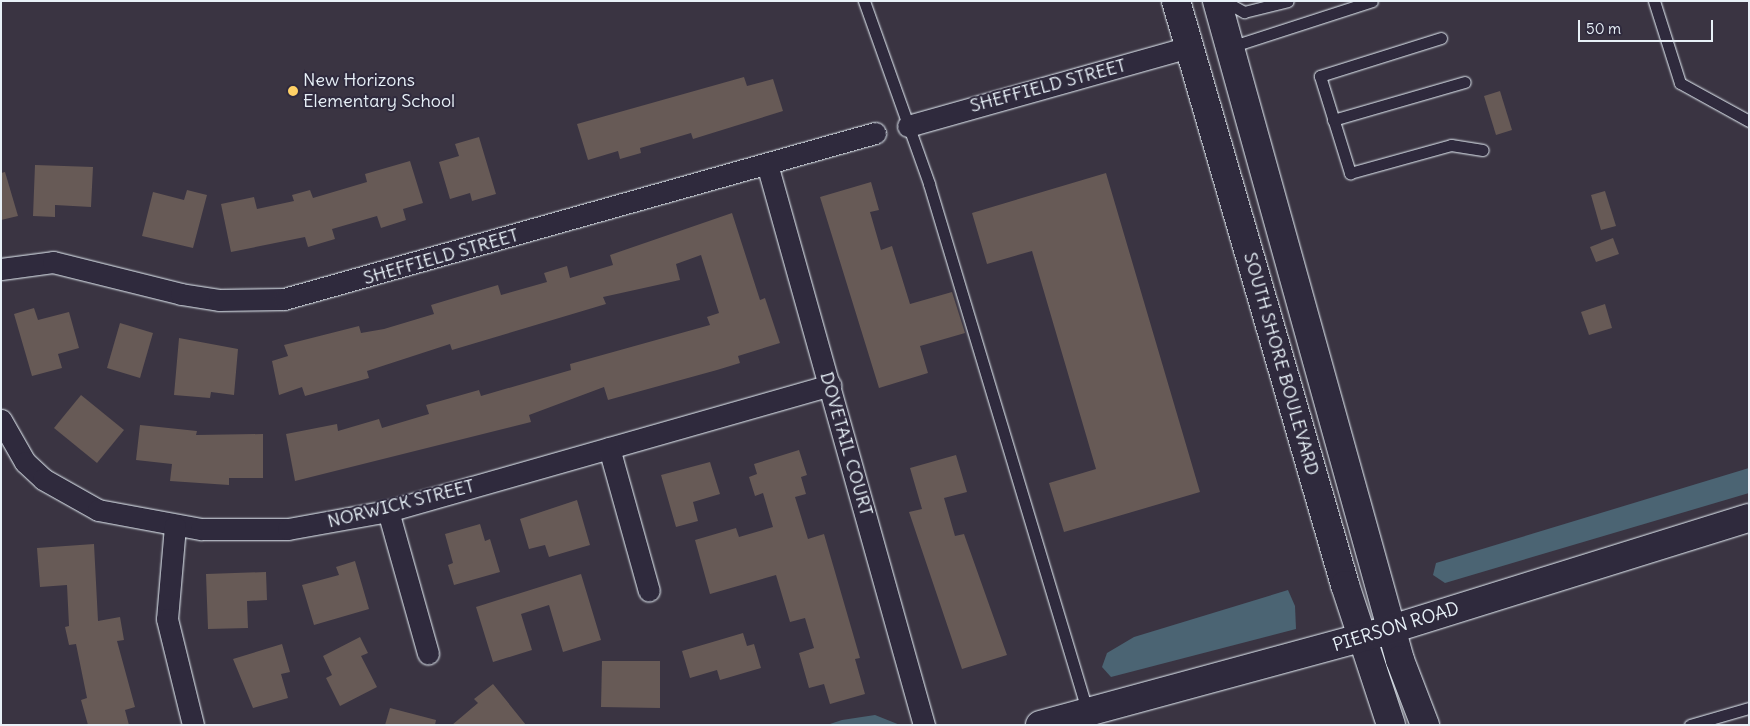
<!DOCTYPE html>
<style>
body{margin:0}
#map{position:relative;width:1750px;height:726px;overflow:hidden;background:#3a3442;font-family:Delius,sans-serif}
div>[style]{position:absolute}
[style*='--x']{left:calc(var(--x)*1px);top:calc(var(--y)*1px);width:calc(var(--w)*1px);rotate:calc(var(--a)*1deg)}
.water>*{inset:0;background:#4b6473}
.building>*{inset:0;background:#675a56}
.roads{filter:drop-shadow(0 0 1px #e8f1f8) drop-shadow(0 0 1px #e8f1f8)}
.lane>*{height:11px;margin:-5.5px;padding:0 5.5px;transform-origin:5.5px;border-radius:5.5px;background:#2f2a3d}
.street>*{height:21px;margin:-10.5px;padding:0 10.5px;transform-origin:10.5px;border-radius:10.5px;background:#2f2a3d}
.secondary>*{height:28px;margin:-14px;padding:0 14px;transform-origin:14px;border-radius:14px;background:#2f2a3d}
.dots>*{width:14px;height:14px;translate:-50% -50%;box-sizing:border-box;border:2px solid #2f2a3d;border-radius:50%}
span{translate:-50% -50%;white-space:nowrap;text-align:center;line-height:1.15;-webkit-text-stroke:4px #2f2a3d;paint-order:stroke}
.poi-label{font-size:18px;color:#e8f1f8}
.left{translate:0 -50%;text-align:left}
.street-label{font-size:18px;color:#e8f1f8}
.frame{position:absolute;inset:0;border:2px solid #e8f1f8;pointer-events:none}
.scale{position:absolute;left:1578px;top:20px;width:135px;height:22px;box-sizing:border-box;border:2px solid #e8f1f8;border-top:0;padding-left:6px;font-size:15px;line-height:18px;white-space:nowrap;color:#e8f1f8;-webkit-text-stroke:4px #2f2a3d;paint-order:stroke}
</style>
<div id="map">
<div class="water">
<div style="clip-path:polygon(1749px 468px,1749px 493px,1445px 583px,1433px 575px,1436px 563px)"></div>
<div style="clip-path:polygon(1288px 590px,1295px 606px,1296px 629px,1111px 677px,1102px 667px,1107px 653px,1134px 637px)"></div>
<div style="clip-path:polygon(875px 715px,900px 725px,827px 725px,842px 720px)"></div>
</div>
<div class="building">
<div style="clip-path:polygon(744px 77px,747px 86px,773px 79px,783px 111px,693px 139px,691px 133px,640px 148px,641px 153px,620px 159px,618px 151px,588px 160px,577px 124px)"></div>
<div style="clip-path:polygon(1500px 91px,1512px 130px,1496px 135px,1484px 96px)"></div>
<div style="clip-path:polygon(479px 137px,496px 194px,472px 201px,470px 193px,450px 199px,439px 162px,459px 156px,455px 144px)"></div>
<div style="clip-path:polygon(410px 161px,423px 203px,403px 209px,406px 220px,381px 228px,377px 216px,332px 229px,335px 239px,308px 247px,305px 237px,231px 252px,221px 204px,254px 197px,257px 209px,294px 201px,292px 195px,310px 190px,313px 198px,367px 182px,365px 174px)"></div>
<div style="clip-path:polygon(35px 165px,93px 167px,91px 207px,55px 205px,55px 217px,33px 216px)"></div>
<div style="clip-path:polygon(5px 172px,18px 216px,1px 220px,1px 173px)"></div>
<div style="clip-path:polygon(1106px 173px,1200px 492px,1064px 532px,1049px 483px,1096px 469px,1032px 251px,987px 264px,972px 213px)"></div>
<div style="clip-path:polygon(871px 182px,879px 210px,870px 212px,881px 250px,892px 246px,910px 304px,952px 292px,965px 333px,920px 346px,928px 373px,879px 388px,820px 197px)"></div>
<div style="clip-path:polygon(187px 190px,207px 195px,193px 248px,142px 236px,153px 192px,184px 200px)"></div>
<div style="clip-path:polygon(1605px 191px,1616px 226px,1601px 230px,1591px 195px)"></div>
<div style="clip-path:polygon(732px 213px,760px 300px,765px 298px,780px 343px,738px 356px,740px 363px,717px 370px,608px 400px,604px 387px,529px 415px,531px 422px,295px 481px,286px 434px,337px 424px,338px 431px,379px 419px,382px 428px,429px 414px,426px 405px,479px 390px,481px 396px,571px 370px,570px 364px,710px 325px,707px 317px,719px 313px,701px 255px,676px 264px,680px 280px,603px 297px,606px 304px,452px 350px,450px 344px,367px 371px,369px 378px,305px 396px,302px 387px,279px 395px,272px 361px,288px 356px,284px 345px,359px 326px,361px 333px,384px 329px,434px 314px,431px 305px,451px 299px,498px 285px,501px 295px,547px 282px,544px 273px,567px 266px,570px 278px,613px 265px,610px 255px)"></div>
<div style="clip-path:polygon(1613px 238px,1619px 254px,1596px 262px,1590px 247px)"></div>
<div style="clip-path:polygon(1605px 304px,1612px 328px,1589px 335px,1581px 312px)"></div>
<div style="clip-path:polygon(34px 308px,38px 320px,69px 312px,79px 348px,58px 354px,62px 368px,32px 376px,14px 314px)"></div>
<div style="clip-path:polygon(120px 323px,153px 333px,140px 378px,107px 368px)"></div>
<div style="clip-path:polygon(179px 338px,238px 349px,234px 395px,211px 392px,210px 398px,174px 395px)"></div>
<div style="clip-path:polygon(81px 395px,124px 430px,97px 463px,54px 428px)"></div>
<div style="clip-path:polygon(140px 425px,197px 431px,196px 435px,263px 434px,263px 478px,229px 478px,229px 485px,170px 481px,172px 464px,136px 460px)"></div>
<div style="clip-path:polygon(799px 450px,807px 475px,801px 477px,806px 494px,795px 497px,808px 539px,824px 534px,860px 658px,855px 659px,865px 694px,830px 704px,824px 684px,809px 688px,799px 653px,814px 648px,805px 618px,790px 622px,776px 575px,710px 594px,695px 540px,736px 528px,739px 537px,773px 527px,763px 493px,755px 496px,749px 477px,757px 474px,754px 464px)"></div>
<div style="clip-path:polygon(956px 455px,967px 492px,944px 498px,955px 536px,964px 534px,1007px 655px,962px 669px,909px 512px,922px 509px,910px 468px)"></div>
<div style="clip-path:polygon(710px 462px,720px 494px,693px 502px,698px 521px,676px 527px,661px 475px)"></div>
<div style="clip-path:polygon(577px 500px,590px 545px,549px 557px,545px 545px,529px 549px,520px 519px)"></div>
<div style="clip-path:polygon(480px 524px,485px 541px,490px 539px,500px 572px,454px 585px,448px 565px,453px 563px,445px 534px)"></div>
<div style="clip-path:polygon(94px 544px,98px 621px,120px 617px,124px 640px,117px 641px,135px 707px,125px 710px,129px 725px,88px 725px,81px 700px,87px 698px,76px 644px,69px 645px,65px 627px,69px 626px,67px 585px,40px 587px,37px 548px)"></div>
<div style="clip-path:polygon(355px 561px,369px 609px,314px 625px,302px 585px,339px 575px,336px 567px)"></div>
<div style="clip-path:polygon(266px 572px,267px 600px,247px 601px,248px 628px,208px 629px,206px 574px)"></div>
<div style="clip-path:polygon(581px 574px,601px 640px,563px 652px,549px 605px,521px 614px,532px 650px,493px 662px,476px 607px)"></div>
<div style="clip-path:polygon(743px 633px,747px 646px,754px 644px,761px 668px,720px 680px,717px 670px,690px 678px,682px 651px)"></div>
<div style="clip-path:polygon(360px 637px,368px 653px,361px 656px,377px 687px,340px 706px,326px 678px,332px 675px,323px 656px)"></div>
<div style="clip-path:polygon(282px 644px,290px 672px,281px 674px,288px 698px,253px 708px,233px 659px)"></div>
<div style="clip-path:polygon(602px 661px,660px 661px,660px 708px,601px 707px)"></div>
<div style="clip-path:polygon(493px 684px,526px 725px,452px 725px,478px 703px,474px 699px)"></div>
<div style="clip-path:polygon(390px 708px,436px 720px,435px 725px,385px 725px)"></div>
</div>
<div class="roads">
<div class="lane">
<div style="--x:864;--y:1;--w:194;--a:70.4"></div>
<div style="--x:929;--y:184;--w:549;--a:73.28"></div>
<div style="--x:1224;--y:1;--w:23;--a:29"></div>
<div style="--x:1244;--y:12;--w:45;--a:-14"></div>
<div style="--x:1654;--y:1;--w:86;--a:72.4"></div>
<div style="--x:1680;--y:83;--w:79;--a:28.8"></div>
<div style="--x:1441;--y:38;--w:127;--a:162.6"></div>
<div style="--x:1320;--y:76;--w:102;--a:72.8"></div>
<div style="--x:1350;--y:173;--w:105;--a:-15.5"></div>
<div style="--x:1451;--y:145;--w:32;--a:9"></div>
<div style="--x:1230;--y:47;--w:149;--a:-17.9"></div>
<div style="--x:1333;--y:120;--w:137;--a:-16.1"></div>
<div style="--x:1690;--y:725;--w:61;--a:-16.1"></div>
</div>
<div class="street">
<div style="--x:908;--y:126;--w:292;--a:-15.7"></div>
<div style="--x:767;--y:164;--w:583;--a:74.37"></div>
<div style="--x:1;--y:269;--w:52;--a:-7.7"></div>
<div style="--x:53;--y:262;--w:132;--a:14"></div>
<div style="--x:181;--y:294;--w:38;--a:9"></div>
<div style="--x:219;--y:300;--w:65;--a:-0.9"></div>
<div style="--x:284;--y:299;--w:614;--a:-15.69"></div>
<div style="--x:1;--y:420;--w:48;--a:60.3"></div>
<div style="--x:25;--y:462;--w:25;--a:43"></div>
<div style="--x:43;--y:479;--w:63;--a:29.4"></div>
<div style="--x:98;--y:510;--w:105;--a:10.5"></div>
<div style="--x:201;--y:529;--w:87;--a:0"></div>
<div style="--x:288;--y:529;--w:102;--a:-10.2"></div>
<div style="--x:388;--y:511;--w:460;--a:-15.9"></div>
<div style="--x:609;--y:448;--w:148;--a:74.4"></div>
<div style="--x:388;--y:511;--w:148;--a:74.3"></div>
<div style="--x:175;--y:526;--w:93;--a:94.9"></div>
<div style="--x:167;--y:619;--w:109;--a:76.2"></div>
</div>
<div class="secondary">
<div style="--x:1176;--y:1;--w:608;--a:73.86"></div>
<div style="--x:1345;--y:585;--w:147;--a:71.8"></div>
<div style="--x:1217;--y:1;--w:684;--a:74.48"></div>
<div style="--x:1400;--y:660;--w:70;--a:69"></div>
<div style="--x:1040;--y:725;--w:351;--a:-15.2"></div>
<div style="--x:1379;--y:633;--w:387;--a:-17.3"></div>
</div>
</div>
<div class="dots">
<div style="left:293px;top:91px;background:#ffd166"></div>
</div>
<div class="poi-label">
<span class="left" style="left:303px;top:91px">New Horizons<br>Elementary School</span>
</div>
<div class="street-label">
<span style="left:1048px;top:86px;rotate:-15deg">SHEFFIELD STREET</span>
<span style="left:441px;top:257px;rotate:-16deg">SHEFFIELD STREET</span>
<span style="left:1281px;top:364px;rotate:74deg">SOUTH SHORE BOULEVARD</span>
<span style="left:846px;top:444px;rotate:74deg">DOVETAIL COURT</span>
<span style="left:401px;top:504px;rotate:-14deg">NORWICK STREET</span>
<span style="left:1396px;top:627px;rotate:-17deg">PIERSON ROAD</span>
</div>
<div class="frame"></div>
<div class="scale">50 m</div>
</div>
